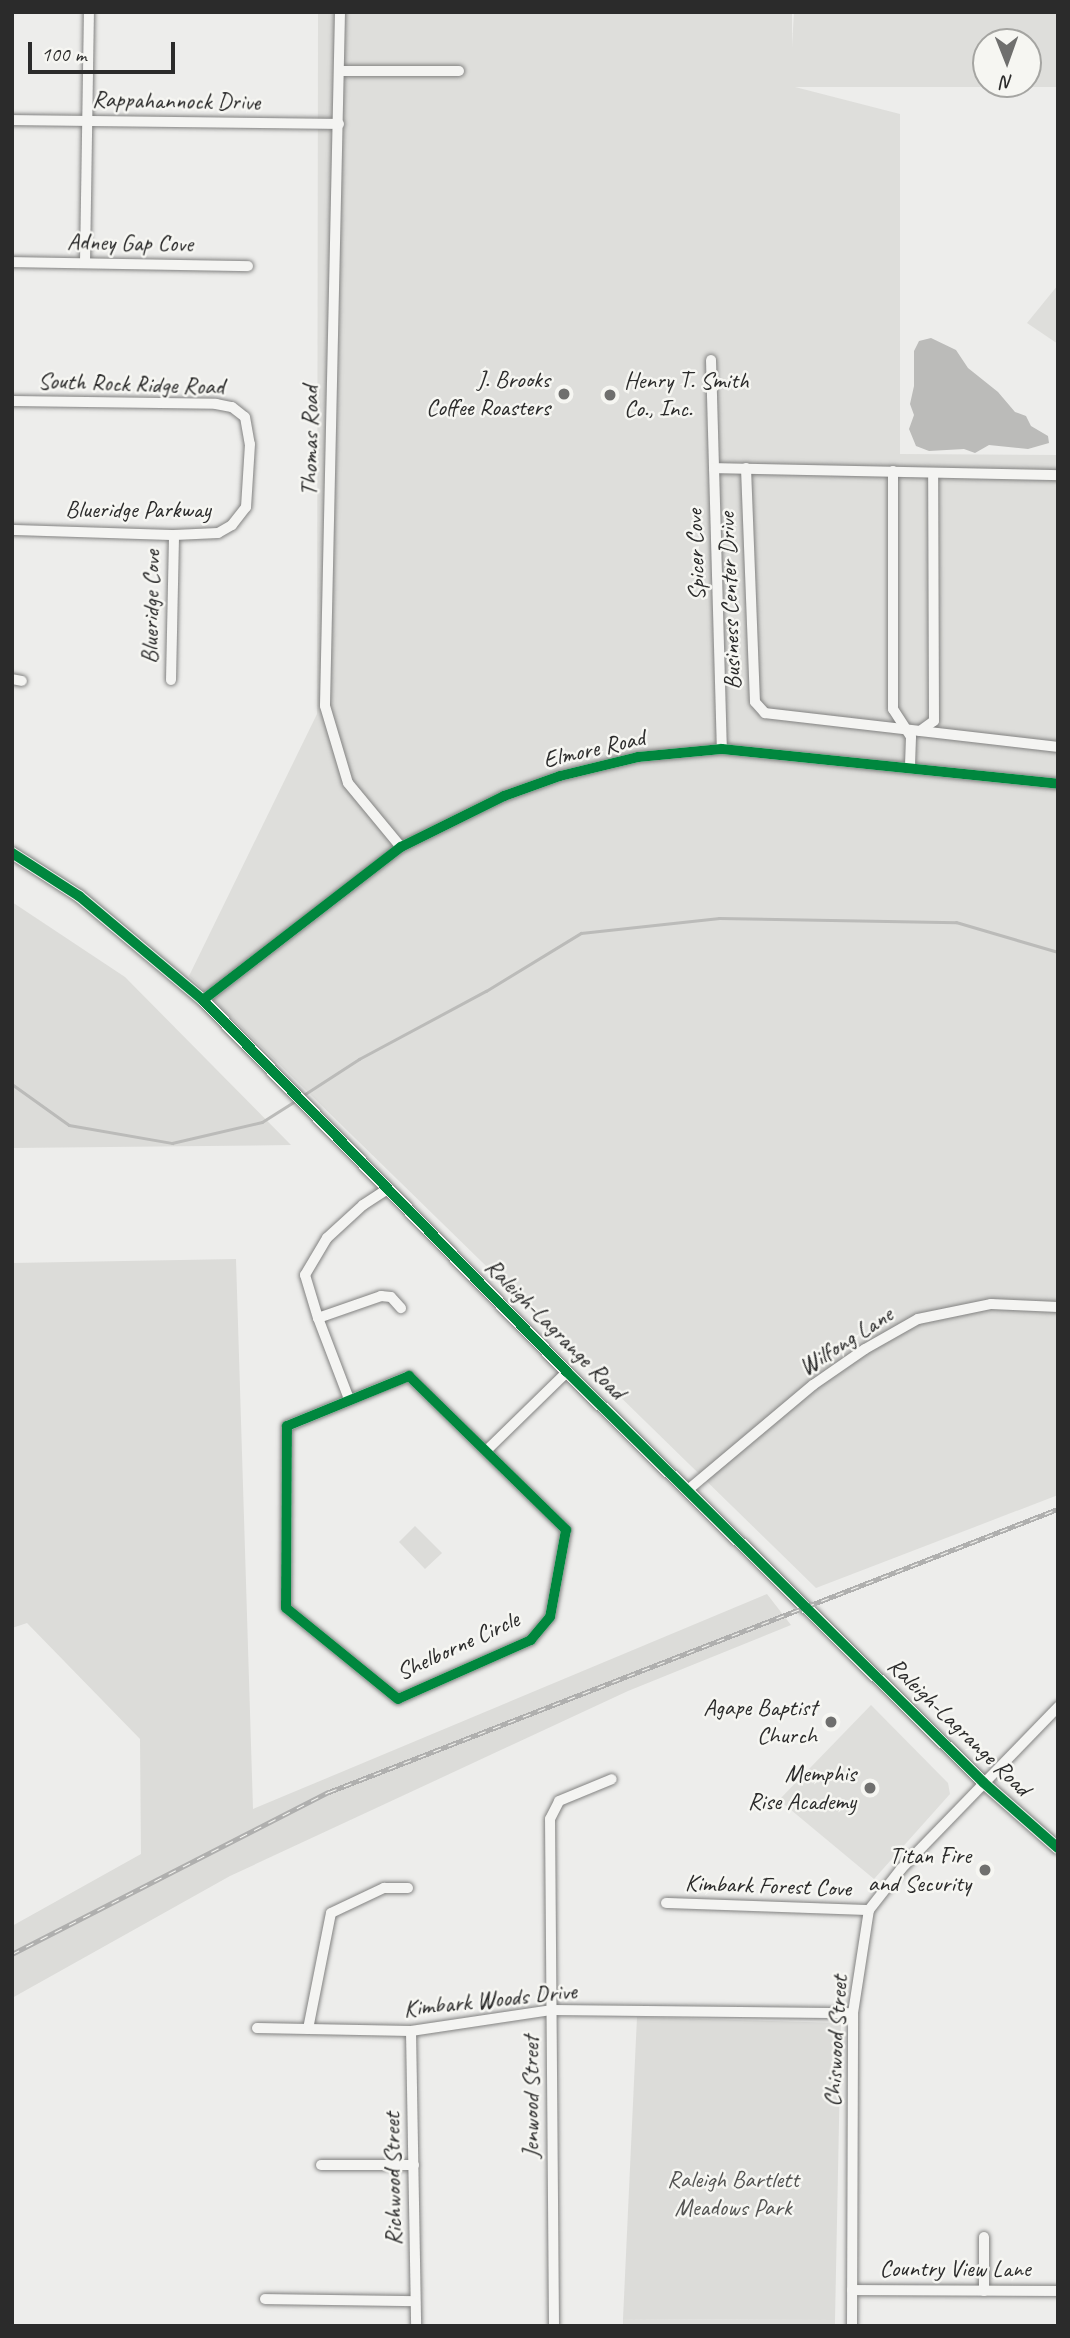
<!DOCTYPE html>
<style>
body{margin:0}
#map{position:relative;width:1070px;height:2338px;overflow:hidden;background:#ededeb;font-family:Caveat,sans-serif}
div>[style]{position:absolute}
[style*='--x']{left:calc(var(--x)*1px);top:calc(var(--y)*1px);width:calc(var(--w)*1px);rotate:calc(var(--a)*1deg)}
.built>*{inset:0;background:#dededb}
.green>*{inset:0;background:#dcdcd9}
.water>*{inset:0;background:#bbbbb9}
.stream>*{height:2.5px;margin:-1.25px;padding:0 1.25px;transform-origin:1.25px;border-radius:1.25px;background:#bbbbb9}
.roads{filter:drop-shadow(0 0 2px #828281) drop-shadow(0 0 2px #828281)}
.minor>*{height:10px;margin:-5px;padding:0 5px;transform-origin:5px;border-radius:5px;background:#f4f4f2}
.major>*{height:12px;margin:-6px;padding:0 6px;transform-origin:6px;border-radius:6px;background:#f4f4f2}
.rail>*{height:5px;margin-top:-2.5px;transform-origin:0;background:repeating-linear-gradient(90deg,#f6f6f2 0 8px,#afafae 0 16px);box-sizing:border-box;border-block:2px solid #afafae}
.cycleway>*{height:10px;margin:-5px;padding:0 5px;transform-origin:5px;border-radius:5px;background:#00873e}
.dots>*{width:19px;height:19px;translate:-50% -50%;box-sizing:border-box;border:4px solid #f6f6f2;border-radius:50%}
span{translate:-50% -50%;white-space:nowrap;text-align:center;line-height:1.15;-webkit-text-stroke:5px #f6f6f2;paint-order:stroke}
.street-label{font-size:24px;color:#2b2b2b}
.poi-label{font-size:24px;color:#2b2b2b}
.right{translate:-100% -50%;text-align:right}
.left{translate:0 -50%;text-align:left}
.park-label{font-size:24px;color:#545453}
.frame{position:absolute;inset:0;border:14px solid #2b2b2b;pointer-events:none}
.north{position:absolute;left:972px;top:28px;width:70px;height:70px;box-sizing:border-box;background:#f6f6f2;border:2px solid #a5a5a2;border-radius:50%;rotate:179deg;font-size:19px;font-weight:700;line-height:28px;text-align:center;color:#2b2b2b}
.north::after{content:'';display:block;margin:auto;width:24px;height:32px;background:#6f6f6e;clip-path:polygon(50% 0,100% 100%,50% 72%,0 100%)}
.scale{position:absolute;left:28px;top:42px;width:147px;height:32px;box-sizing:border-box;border:4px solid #2b2b2b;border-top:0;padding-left:9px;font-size:21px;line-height:24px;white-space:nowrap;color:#2b2b2b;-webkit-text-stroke:5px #f6f6f2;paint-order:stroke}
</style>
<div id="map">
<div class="built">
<div style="clip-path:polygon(evenodd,318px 12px,792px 12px,792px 47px,794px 12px,1058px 12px,1058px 87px,795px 87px,900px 114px,900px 454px,1058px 455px,1058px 1495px,816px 1588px,189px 976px,317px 714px,318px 12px,986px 42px,1028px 42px,1028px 84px,986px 84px,986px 42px)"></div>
<div style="clip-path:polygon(1058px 285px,1058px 344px,1027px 323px)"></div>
<div style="clip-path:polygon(871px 1705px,948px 1783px,950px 1794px,874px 1879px,779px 1800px)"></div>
<div style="clip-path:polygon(623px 2319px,835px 2320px,835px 2326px,623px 2326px)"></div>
</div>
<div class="green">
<div style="clip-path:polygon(12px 902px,125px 977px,291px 1145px,12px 1148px)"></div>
<div style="clip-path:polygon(236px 1259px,253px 1809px,767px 1594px,791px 1625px,628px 1691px,230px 1876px,12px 1998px,12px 1926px,141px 1854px,140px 1739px,27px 1623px,12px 1628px,12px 1263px)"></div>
<div style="clip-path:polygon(415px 1526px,442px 1553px,425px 1569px,399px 1542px)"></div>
<div style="clip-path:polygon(637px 2017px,841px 2023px,835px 2320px,623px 2319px)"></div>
</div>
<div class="water">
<div style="clip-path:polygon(931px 338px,956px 350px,968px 368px,998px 392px,1015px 412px,1026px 416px,1031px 426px,1048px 436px,1049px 443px,1028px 449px,989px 445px,975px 453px,964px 449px,929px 451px,916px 446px,909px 429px,914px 415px,910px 404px,914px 386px,914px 351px,919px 341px)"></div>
</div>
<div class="stream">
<div style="--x:12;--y:1084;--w:70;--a:35.7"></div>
<div style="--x:69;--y:1125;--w:105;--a:9.9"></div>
<div style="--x:172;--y:1143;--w:92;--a:-13.1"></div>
<div style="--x:262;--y:1122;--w:41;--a:-32.2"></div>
<div style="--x:302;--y:1096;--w:68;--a:-33"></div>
<div style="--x:359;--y:1059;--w:144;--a:-28.2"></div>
<div style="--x:486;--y:991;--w:111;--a:-31.4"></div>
<div style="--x:581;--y:933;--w:139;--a:-6.2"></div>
<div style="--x:719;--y:918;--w:237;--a:1"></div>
<div style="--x:956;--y:922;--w:106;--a:16.4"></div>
</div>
<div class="roads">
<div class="minor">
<div style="--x:340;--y:12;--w:694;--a:91.24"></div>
<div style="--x:325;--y:706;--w:80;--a:73.4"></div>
<div style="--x:348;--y:783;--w:83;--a:50.4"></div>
<div style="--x:339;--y:71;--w:120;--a:0"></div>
<div style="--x:12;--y:120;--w:327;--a:0.7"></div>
<div style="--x:12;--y:262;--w:236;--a:1"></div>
<div style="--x:85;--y:263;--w:251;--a:-89.1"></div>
<div style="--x:711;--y:360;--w:389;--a:88.4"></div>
<div style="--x:12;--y:401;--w:204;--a:0.8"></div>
<div style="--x:216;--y:404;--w:16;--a:11"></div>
<div style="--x:232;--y:407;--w:16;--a:38"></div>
<div style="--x:245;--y:417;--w:27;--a:80"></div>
<div style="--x:250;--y:444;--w:63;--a:93.6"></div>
<div style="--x:246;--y:507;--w:23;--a:128"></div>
<div style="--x:232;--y:525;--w:16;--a:150"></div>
<div style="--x:218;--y:533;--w:44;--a:177.4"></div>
<div style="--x:174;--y:535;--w:162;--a:-178.2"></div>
<div style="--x:714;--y:468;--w:344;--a:1.2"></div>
<div style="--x:746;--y:468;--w:234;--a:87.8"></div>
<div style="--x:755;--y:702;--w:15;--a:48"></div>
<div style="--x:765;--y:713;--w:295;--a:6.6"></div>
<div style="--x:893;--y:471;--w:238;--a:90"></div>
<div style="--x:893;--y:709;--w:33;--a:57"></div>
<div style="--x:911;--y:737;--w:31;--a:92"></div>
<div style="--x:12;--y:679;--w:10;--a:11"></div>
<div style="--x:171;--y:680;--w:145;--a:-88.8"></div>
<div style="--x:920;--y:731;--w:17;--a:-36"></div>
<div style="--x:934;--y:721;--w:248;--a:-90.2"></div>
<div style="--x:203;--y:1000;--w:250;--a:-37.7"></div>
<div style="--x:401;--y:847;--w:115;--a:-26.3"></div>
<div style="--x:504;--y:796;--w:59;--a:-19.7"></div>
<div style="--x:560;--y:776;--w:80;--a:-13.7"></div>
<div style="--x:638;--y:757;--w:84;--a:-5.4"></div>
<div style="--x:722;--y:749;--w:338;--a:5.9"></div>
<div style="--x:318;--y:1318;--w:67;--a:-19.2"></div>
<div style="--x:381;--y:1296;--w:10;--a:6"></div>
<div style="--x:391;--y:1297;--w:15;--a:48"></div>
<div style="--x:409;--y:1376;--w:220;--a:44.4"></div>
<div style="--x:566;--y:1530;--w:88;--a:100.4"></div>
<div style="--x:550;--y:1617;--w:30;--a:130"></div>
<div style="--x:531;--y:1640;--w:145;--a:156.1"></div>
<div style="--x:398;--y:1699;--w:144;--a:-140.9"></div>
<div style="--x:286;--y:1608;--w:182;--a:-89.7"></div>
<div style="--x:287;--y:1426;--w:132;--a:-22.3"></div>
<div style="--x:349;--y:1399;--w:87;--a:-110.9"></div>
<div style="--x:318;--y:1318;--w:45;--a:-106.8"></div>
<div style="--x:305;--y:1275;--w:43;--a:-59.3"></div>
<div style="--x:327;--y:1238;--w:49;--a:-42.5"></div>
<div style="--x:363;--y:1205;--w:27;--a:-33"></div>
<div style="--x:487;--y:1450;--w:112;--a:-44.3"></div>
<div style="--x:689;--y:1489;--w:162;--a:-40"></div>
<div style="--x:813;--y:1385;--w:63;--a:-34.7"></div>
<div style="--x:865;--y:1349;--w:61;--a:-29.5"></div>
<div style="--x:918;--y:1319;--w:75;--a:-11.6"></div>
<div style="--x:991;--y:1304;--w:67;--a:2.6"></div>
<div style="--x:666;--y:1903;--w:203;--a:2"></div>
<div style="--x:257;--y:2028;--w:154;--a:1.1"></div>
<div style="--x:411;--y:2031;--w:143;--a:-8.5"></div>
<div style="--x:552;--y:2010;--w:301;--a:0.6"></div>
<div style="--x:308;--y:2029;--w:118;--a:-78.8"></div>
<div style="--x:331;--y:1913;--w:59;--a:-25.3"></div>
<div style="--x:384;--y:1888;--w:24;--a:0"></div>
<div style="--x:411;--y:2031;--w:295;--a:89"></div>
<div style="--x:321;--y:2165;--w:93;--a:0"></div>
<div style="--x:852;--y:2290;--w:206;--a:0.3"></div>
<div style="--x:984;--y:2291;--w:54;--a:-90"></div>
<div style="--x:265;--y:2299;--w:150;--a:0.8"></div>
<div style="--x:554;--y:2326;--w:507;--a:-90.45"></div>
<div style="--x:550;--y:1819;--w:20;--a:-63"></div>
<div style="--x:559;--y:1801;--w:57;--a:-22.5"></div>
<div style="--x:852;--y:2326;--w:313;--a:-89.8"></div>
<div style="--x:853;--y:2013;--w:104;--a:-81.2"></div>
<div style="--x:869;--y:1910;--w:52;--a:-52"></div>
<div style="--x:901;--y:1869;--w:226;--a:-45.9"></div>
</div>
<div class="major">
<div style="--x:12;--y:853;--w:80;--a:32.7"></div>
<div style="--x:79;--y:896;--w:162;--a:40"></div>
<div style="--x:203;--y:1000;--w:520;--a:45.62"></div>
<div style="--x:567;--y:1372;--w:585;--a:44.58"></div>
<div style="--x:984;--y:1783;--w:98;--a:41.3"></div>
</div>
</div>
<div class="rail">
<div style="--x:12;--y:1954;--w:356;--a:-27.1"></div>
<div style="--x:329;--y:1792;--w:782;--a:-21.22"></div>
</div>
<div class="cycleway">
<div style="--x:12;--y:853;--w:80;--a:32.7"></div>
<div style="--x:79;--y:896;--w:162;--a:40"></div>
<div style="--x:203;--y:1000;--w:520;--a:45.62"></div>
<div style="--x:567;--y:1372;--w:585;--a:44.58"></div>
<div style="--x:984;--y:1783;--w:98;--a:41.3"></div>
<div style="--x:203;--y:1000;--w:250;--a:-37.7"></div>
<div style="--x:401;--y:847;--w:115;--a:-26.3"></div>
<div style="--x:504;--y:796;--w:59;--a:-19.7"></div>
<div style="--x:560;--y:776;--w:80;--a:-13.7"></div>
<div style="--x:638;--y:757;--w:84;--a:-5.4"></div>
<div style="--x:722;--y:749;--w:338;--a:5.9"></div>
<div style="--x:409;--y:1376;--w:220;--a:44.4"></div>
<div style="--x:566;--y:1530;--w:88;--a:100.4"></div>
<div style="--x:550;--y:1617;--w:30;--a:130"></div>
<div style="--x:531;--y:1640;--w:145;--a:156.1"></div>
<div style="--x:398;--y:1699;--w:144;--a:-140.9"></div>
<div style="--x:286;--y:1608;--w:182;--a:-89.7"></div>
<div style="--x:287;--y:1426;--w:132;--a:-22.3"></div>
</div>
<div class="dots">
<div style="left:564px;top:394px;background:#6f6f6e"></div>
<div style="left:610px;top:395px;background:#6f6f6e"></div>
<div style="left:831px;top:1722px;background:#6f6f6e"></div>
<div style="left:870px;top:1788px;background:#6f6f6e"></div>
<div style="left:985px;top:1870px;background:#6f6f6e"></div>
</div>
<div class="street-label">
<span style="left:176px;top:101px;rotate:1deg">Rappahannock Drive</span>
<span style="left:130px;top:243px;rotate:1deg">Adney Gap Cove</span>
<span style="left:131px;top:384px;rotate:2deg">South Rock Ridge Road</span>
<span style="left:310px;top:441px;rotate:-89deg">Thomas Road</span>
<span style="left:138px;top:510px">Blueridge Parkway</span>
<span style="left:696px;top:555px;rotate:-92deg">Spicer Cove</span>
<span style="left:730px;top:601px;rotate:-92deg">Business Center Drive</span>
<span style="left:151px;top:607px;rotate:-89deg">Blueridge Cove</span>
<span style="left:594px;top:749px;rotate:-13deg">Elmore Road</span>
<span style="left:555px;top:1329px;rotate:45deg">Raleigh-Lagrange Road</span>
<span style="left:846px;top:1341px;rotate:-33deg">Wilfong Lane</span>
<span style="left:458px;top:1646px;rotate:-25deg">Shelborne Circle</span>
<span style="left:959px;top:1727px;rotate:44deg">Raleigh-Lagrange Road</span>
<span style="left:768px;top:1886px;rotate:2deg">Kimbark Forest Cove</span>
<span style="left:490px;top:2000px;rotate:-6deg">Kimbark Woods Drive</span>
<span style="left:836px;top:2041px;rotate:-87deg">Chiswood Street</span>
<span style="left:531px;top:2097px;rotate:-90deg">Jenwood Street</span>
<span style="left:393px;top:2179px;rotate:-91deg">Richwood Street</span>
<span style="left:955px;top:2269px">Country View Lane</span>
</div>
<div class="poi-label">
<span class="right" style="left:550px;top:394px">J. Brooks<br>Coffee Roasters</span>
<span class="left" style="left:624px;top:395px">Henry T. Smith<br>Co., Inc.</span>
<span class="right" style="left:817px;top:1722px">Agape Baptist<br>Church</span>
<span class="right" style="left:856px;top:1788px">Memphis<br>Rise Academy</span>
<span class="right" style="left:971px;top:1870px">Titan Fire<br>and Security</span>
</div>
<div class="park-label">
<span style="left:733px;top:2194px">Raleigh Bartlett<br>Meadows Park</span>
</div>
<div class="frame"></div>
<div class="north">N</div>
<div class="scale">100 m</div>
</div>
